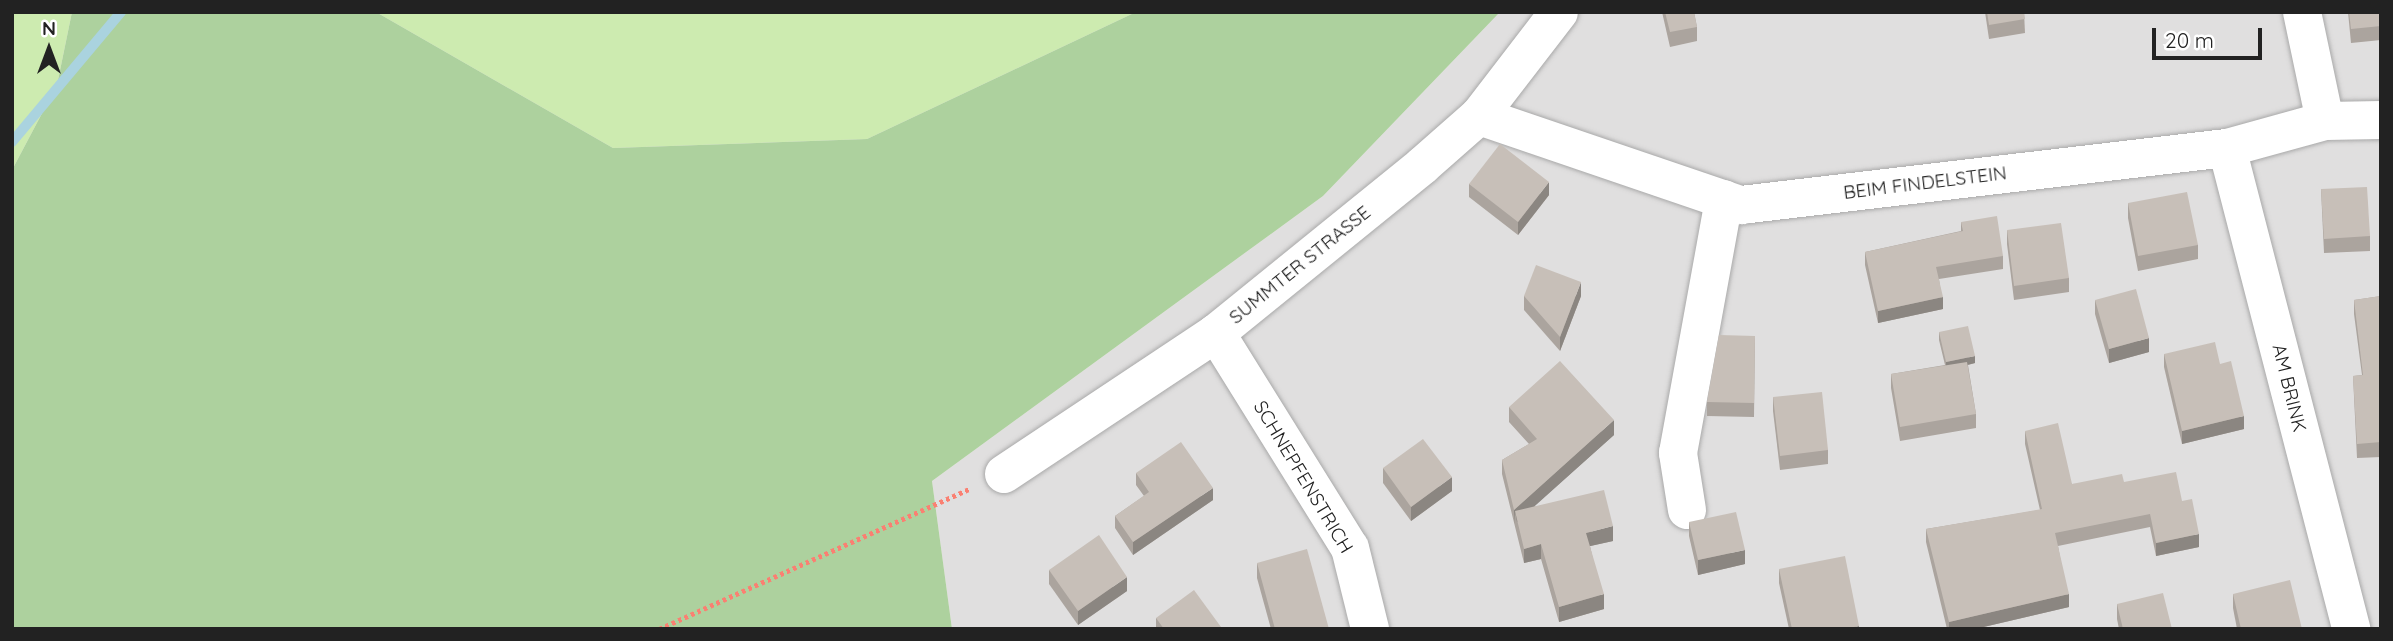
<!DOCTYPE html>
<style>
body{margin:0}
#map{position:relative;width:2393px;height:641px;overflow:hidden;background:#f2efe9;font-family:Quicksand,sans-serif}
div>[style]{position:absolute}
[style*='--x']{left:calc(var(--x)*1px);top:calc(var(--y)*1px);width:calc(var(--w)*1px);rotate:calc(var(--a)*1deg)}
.residential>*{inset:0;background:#e0dfdf}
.grass>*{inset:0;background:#cdebb0}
.forest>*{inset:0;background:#add19e}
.stream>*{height:10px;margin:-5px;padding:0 5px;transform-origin:5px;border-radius:5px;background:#aad3df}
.path>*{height:4.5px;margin-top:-2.25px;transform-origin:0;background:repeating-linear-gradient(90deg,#fa8072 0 3.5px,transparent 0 7px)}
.roads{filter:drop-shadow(0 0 2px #a9a9a9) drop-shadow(0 0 2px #a9a9a9)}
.minor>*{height:38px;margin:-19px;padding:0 19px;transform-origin:19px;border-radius:19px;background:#fff}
.wall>*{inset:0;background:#aba49e}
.shaded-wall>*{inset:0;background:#8b8681}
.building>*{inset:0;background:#c7bfb8}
span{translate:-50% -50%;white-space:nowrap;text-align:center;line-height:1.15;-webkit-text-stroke:6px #fff;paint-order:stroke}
.street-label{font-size:19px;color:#222}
.frame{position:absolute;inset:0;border:14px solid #222;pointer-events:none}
.north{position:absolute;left:14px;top:14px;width:70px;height:70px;-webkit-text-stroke:5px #fff;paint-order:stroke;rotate:0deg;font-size:19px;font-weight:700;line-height:28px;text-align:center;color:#222}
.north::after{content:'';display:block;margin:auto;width:24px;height:32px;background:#222;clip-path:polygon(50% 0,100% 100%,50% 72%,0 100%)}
.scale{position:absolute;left:2152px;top:28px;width:110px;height:32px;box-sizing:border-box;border:4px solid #222;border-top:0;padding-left:9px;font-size:21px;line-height:24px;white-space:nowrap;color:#222;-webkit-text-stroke:5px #fff;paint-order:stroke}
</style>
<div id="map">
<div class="residential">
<div style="clip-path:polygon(1500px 12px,2381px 12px,2381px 629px,952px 629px,932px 481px,1323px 196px)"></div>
</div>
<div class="grass">
<div style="clip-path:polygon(12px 12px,72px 12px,57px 85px,12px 170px)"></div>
<div style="clip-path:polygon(376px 12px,1136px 12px,867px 139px,613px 148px)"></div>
</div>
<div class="forest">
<div style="clip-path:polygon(72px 12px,376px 12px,613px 148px,867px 139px,1136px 12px,1500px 12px,1323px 196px,932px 481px,952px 629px,12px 629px,12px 170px,57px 85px)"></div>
</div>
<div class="stream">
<div style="--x:12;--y:142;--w:170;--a:-50"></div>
</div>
<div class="path">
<div style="--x:659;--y:629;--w:342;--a:-24.3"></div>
</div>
<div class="roads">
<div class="minor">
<div style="--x:2302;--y:12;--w:111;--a:78.1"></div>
<div style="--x:1479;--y:116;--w:277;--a:18.8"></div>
<div style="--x:1741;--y:205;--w:489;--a:-6.7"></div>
<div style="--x:2227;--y:148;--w:102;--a:-15.4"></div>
<div style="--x:2325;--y:121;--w:56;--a:-1"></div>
<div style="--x:2227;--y:148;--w:497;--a:75.5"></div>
<div style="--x:1216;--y:333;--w:253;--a:58.1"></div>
<div style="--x:1350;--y:548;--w:83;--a:76.1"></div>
<div style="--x:1004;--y:474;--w:255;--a:-33.6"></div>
<div style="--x:1216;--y:333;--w:265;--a:-39"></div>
<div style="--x:1422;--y:166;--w:76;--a:-41.3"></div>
<div style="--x:1479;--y:116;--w:131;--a:-52.4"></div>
<div style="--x:1687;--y:510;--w:58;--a:-99"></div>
<div style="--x:1678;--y:453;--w:258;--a:-79.7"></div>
</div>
</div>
<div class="wall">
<div style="clip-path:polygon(1662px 12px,1694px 12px,1697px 27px,1697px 41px,1670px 47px)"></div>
<div style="clip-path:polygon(1985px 12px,2024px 12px,2025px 33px,1989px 39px)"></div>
<div style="clip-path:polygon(2348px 12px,2381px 12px,2381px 40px,2351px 43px)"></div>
<div style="clip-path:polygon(1469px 184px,1549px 195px,1518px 235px,1469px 197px)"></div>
<div style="clip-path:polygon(2321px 189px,2370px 236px,2370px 251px,2324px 253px)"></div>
<div style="clip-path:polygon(2128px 203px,2198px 245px,2198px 259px,2138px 271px,2128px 218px)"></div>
<div style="clip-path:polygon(1961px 222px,2003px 256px,2003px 269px,1939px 279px,1943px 309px,1878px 323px,1865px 265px,1865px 252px,1961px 231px)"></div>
<div style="clip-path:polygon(2007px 230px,2069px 278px,2069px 292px,2014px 300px,2007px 244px)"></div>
<div style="clip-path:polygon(1524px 296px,1581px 296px,1560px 351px,1524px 310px)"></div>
<div style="clip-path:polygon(2381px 296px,2381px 457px,2357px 458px,2353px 376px,2362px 375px,2354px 314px,2354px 300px)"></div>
<div style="clip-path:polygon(2095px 300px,2149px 352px,2109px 363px,2095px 314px)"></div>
<div style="clip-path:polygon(1939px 332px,1975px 363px,1968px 365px,1976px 414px,1976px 428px,1900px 441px,1891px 388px,1891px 374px,1945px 365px,1939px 340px)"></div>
<div style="clip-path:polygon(1755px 336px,1754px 417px,1707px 416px,1707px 402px)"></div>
<div style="clip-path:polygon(2164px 354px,2220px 364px,2244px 429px,2182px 444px,2164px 367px)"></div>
<div style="clip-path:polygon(1773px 397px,1828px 450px,1828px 464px,1780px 470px,1773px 411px)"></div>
<div style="clip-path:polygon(1509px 407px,1614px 435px,1534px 506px,1613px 541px,1590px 546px,1604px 609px,1559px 622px,1541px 559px,1524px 563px,1502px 474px,1502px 460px,1529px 444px,1509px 422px)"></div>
<div style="clip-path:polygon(2025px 431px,2072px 484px,2124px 482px,2182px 501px,2199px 547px,2156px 556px,2150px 527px,2058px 546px,2069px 607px,1975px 629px,1947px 629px,1926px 542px,1926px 529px,2040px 510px,2025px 444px)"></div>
<div style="clip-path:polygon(1383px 468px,1452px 491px,1411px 521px,1383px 483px)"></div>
<div style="clip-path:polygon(1136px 473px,1213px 500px,1133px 555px,1115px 528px,1115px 516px,1144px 496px,1136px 485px)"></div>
<div style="clip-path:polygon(1689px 522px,1745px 564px,1698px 575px,1689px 536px)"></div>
<div style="clip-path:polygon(1257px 563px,1329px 629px,1271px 629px,1257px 578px)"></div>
<div style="clip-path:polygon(1779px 569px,1859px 629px,1789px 629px,1779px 583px)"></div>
<div style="clip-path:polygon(1049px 570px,1127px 591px,1078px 625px,1049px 584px)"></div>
<div style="clip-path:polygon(2233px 594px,2302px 629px,2237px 629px,2233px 608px)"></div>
<div style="clip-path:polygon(2117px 604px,2172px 629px,2119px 629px,2117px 619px)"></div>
<div style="clip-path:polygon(1156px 618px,1221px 629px,1156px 629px)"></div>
</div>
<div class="shaded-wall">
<div style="clip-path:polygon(1549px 182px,1549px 195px,1518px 235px,1518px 222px)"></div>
<div style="clip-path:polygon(1581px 282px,1581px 296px,1560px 351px,1560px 337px)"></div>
<div style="clip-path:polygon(1943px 297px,1943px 309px,1878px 323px,1878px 311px)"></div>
<div style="clip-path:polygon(2149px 338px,2149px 352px,2109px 363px,2109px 349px)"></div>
<div style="clip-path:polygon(1975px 356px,1975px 363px,1946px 370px,1946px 362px)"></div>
<div style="clip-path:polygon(2244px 416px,2244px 429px,2182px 444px,2182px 431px)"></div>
<div style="clip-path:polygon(1614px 420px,1614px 435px,1517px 522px,1515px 511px,1514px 524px,1514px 510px)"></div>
<div style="clip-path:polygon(1452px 477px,1452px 491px,1411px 521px,1411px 507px)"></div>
<div style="clip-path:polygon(1213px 488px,1213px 500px,1133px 555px,1133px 542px)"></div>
<div style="clip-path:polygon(1613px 526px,1613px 541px,1586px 547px,1586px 533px)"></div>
<div style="clip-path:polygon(2199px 534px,2199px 547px,2156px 556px,2156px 543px)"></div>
<div style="clip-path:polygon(1541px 544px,1541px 559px,1524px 563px,1524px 549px)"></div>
<div style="clip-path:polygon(1745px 550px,1745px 564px,1698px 575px,1698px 560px)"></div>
<div style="clip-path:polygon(1127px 577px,1127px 591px,1078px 625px,1078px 611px)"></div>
<div style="clip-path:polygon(1604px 594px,1604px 609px,1559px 622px,1559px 607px)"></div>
<div style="clip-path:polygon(2069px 594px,2069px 607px,1975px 629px,1949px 629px,1949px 622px)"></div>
<div style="clip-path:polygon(1859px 626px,1859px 629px,1844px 629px)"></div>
</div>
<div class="building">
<div style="clip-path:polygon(1665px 12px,1694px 12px,1697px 27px,1670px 32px)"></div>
<div style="clip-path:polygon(1987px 12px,2024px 12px,2025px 19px,1989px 25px)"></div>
<div style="clip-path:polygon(2349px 12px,2381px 12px,2381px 26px,2351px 29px)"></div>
<div style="clip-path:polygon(1500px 144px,1549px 182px,1518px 222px,1469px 184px)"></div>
<div style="clip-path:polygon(2367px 187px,2370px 236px,2324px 239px,2321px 189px)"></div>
<div style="clip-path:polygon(2187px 192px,2198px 245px,2138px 256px,2128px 203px)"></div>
<div style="clip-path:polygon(1997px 216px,2003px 256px,1936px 267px,1943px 297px,1878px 311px,1865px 252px,1963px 231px,1961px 222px)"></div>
<div style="clip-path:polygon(2061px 223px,2069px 278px,2014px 286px,2007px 230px)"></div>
<div style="clip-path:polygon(1536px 265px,1581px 282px,1560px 337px,1524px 296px)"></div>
<div style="clip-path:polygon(2136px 289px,2149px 338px,2109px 349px,2095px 300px)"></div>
<div style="clip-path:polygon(2381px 296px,2381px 442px,2357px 444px,2353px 376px,2363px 375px,2354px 300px)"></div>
<div style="clip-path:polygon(1968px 326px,1975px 356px,1946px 362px,1939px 332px)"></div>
<div style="clip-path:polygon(1719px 335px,1755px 336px,1754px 403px,1707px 402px)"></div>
<div style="clip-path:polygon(2215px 342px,2220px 364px,2231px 361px,2244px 416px,2182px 431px,2164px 354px)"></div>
<div style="clip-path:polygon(1560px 361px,1614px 420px,1514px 510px,1502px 460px,1537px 439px,1509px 407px)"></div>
<div style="clip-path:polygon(1967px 362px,1976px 414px,1900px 427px,1891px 374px)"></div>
<div style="clip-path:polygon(1822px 392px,1828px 450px,1780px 456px,1773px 397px)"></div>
<div style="clip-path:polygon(2058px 423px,2072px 484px,2122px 474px,2124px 482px,2176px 472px,2182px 501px,2192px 499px,2199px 534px,2156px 543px,2150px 514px,2055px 533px,2069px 594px,1949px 622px,1926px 529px,2042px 509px,2025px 431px)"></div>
<div style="clip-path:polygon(1423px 439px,1452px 477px,1411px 507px,1383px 468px)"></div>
<div style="clip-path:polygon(1181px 442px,1213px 488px,1133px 542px,1115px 516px,1149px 492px,1136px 473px)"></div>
<div style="clip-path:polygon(1604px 490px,1613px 526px,1586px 533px,1604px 594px,1559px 607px,1541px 544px,1524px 549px,1515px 511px)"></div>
<div style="clip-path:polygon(1736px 512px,1745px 550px,1698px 560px,1689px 522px)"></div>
<div style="clip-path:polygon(1099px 535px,1127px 577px,1078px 611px,1049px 570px)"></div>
<div style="clip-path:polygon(1307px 549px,1329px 629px,1275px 629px,1257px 563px)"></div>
<div style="clip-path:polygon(1845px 556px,1859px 626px,1844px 629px,1792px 629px,1779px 569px)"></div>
<div style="clip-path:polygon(2290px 580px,2302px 629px,2241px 629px,2233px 594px)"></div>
<div style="clip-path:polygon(1194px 590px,1221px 627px,1219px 629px,1164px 629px,1156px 618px)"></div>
<div style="clip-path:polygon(2163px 593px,2172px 629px,2123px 629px,2117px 604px)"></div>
</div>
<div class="street-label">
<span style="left:1925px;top:183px;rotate:-7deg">BEIM FINDELSTEIN</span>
<span style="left:1300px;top:265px;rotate:-39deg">SUMMTER STRASSE</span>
<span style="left:2289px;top:388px;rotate:76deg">AM BRINK</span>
<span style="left:1303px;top:477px;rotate:59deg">SCHNEPFENSTRICH</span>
</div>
<div class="frame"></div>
<div class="north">N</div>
<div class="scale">20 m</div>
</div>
